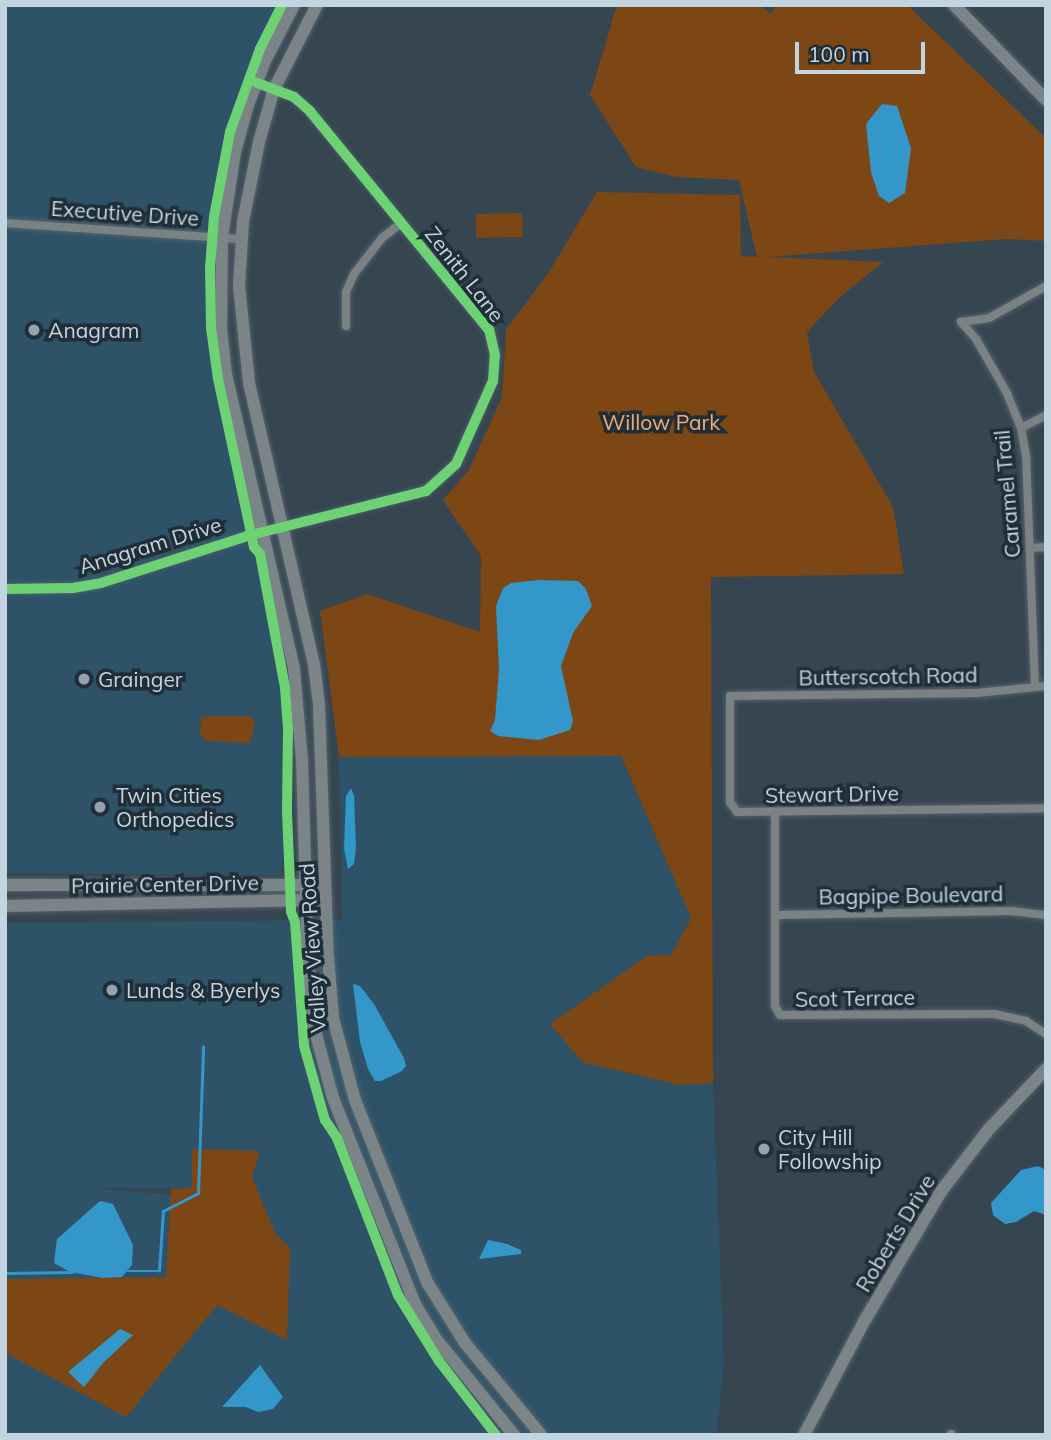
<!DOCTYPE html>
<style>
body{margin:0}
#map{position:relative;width:1051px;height:1440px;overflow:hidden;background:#354651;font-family:Mulish,sans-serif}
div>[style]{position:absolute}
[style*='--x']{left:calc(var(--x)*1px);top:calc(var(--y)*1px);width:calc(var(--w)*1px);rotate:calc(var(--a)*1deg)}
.built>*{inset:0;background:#2e5369}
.green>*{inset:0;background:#7c4714}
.water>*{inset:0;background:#3497ca}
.stream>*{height:2.5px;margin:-1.25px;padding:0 1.25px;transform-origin:1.25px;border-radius:1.25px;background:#3497ca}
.roads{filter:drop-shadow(0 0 2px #54626b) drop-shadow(0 0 2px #54626b)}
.street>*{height:8px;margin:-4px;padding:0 4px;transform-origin:4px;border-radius:4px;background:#7b8282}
.secondary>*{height:12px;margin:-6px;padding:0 6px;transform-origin:6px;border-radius:6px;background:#7b8587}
.cycleway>*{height:10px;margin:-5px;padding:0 5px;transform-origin:5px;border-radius:5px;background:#6cd273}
.dots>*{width:19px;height:19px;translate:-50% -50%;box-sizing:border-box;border:4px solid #202e37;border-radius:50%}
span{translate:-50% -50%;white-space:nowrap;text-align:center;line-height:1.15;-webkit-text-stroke:7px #202e37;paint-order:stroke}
.street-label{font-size:21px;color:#c3d5e1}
.poi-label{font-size:21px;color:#c3d5e1}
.left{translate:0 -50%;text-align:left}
.park-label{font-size:21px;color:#f7ac77}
.frame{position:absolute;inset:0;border:7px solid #c3d5e1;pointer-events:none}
.scale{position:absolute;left:795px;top:42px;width:130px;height:32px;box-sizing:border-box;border:4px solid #c3d5e1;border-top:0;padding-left:9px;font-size:21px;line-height:24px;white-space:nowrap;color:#c3d5e1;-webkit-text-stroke:5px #202e37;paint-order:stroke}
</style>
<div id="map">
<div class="built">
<div style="clip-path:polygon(5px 5px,275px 5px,231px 130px,212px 234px,207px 289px,213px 380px,276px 645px,281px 681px,285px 829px,281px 875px,5px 873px)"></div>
<div style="clip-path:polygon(evenodd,620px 755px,691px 917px,671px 955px,647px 956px,550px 1024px,663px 1081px,713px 1083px,724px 1366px,716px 1435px,5px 1435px,5px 923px,342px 920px,339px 757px,620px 755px,192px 1188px,192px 1196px,101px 1189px,101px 1188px,192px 1188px)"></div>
</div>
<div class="green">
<div style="clip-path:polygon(617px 5px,760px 5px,771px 14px,776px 5px,907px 5px,1046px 138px,1046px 241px,1006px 239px,767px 257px,883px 262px,840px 297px,807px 332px,814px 372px,893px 507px,904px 574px,711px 577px,713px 1083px,680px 1085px,582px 1062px,550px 1024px,647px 956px,671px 955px,691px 918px,621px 756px,339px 757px,320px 611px,367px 594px,480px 632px,481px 556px,443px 500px,469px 470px,502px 397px,506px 330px,549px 272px,597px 192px,740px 195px,741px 256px,757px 257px,739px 180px,676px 177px,636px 167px,590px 95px)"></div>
<div style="clip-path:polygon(522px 213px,523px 237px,476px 238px,476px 214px)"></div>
<div style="clip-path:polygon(210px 716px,251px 716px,255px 724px,250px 743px,208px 741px,200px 736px,201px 717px)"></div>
<div style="clip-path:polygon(192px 1149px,260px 1151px,252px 1177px,275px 1233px,290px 1248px,287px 1340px,217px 1305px,126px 1417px,5px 1353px,5px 1279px,166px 1277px,171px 1189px,192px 1188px)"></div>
</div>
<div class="water">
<div style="clip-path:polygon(882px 104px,897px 106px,911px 148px,905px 193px,889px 203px,879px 196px,871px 172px,866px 124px)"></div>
<div style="clip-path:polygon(539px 580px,578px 581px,586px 589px,592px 606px,573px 633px,561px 666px,573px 721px,570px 730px,539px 740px,498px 736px,490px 731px,495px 720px,499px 669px,496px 606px,503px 588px,511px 583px)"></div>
<div style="clip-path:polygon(351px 788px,354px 796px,356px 847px,354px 864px,348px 869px,344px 848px,346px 796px)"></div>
<div style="clip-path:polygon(353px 984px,360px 986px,374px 1004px,404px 1058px,406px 1066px,402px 1071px,381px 1081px,375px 1081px,368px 1069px,360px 1042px)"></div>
<div style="clip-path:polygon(1038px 1166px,1046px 1170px,1046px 1215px,1034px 1211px,1016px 1222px,1005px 1224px,993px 1215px,991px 1203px,1021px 1170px)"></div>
<div style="clip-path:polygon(100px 1201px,113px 1204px,133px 1245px,132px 1265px,122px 1277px,103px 1278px,70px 1272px,54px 1263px,57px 1239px)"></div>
<div style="clip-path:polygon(488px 1240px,507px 1244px,521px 1250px,521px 1254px,479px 1259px)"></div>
<div style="clip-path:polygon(120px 1329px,133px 1335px,104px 1362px,84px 1387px,68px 1372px)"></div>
<div style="clip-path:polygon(260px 1365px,283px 1397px,273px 1409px,258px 1412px,246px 1407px,222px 1407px)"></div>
</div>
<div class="stream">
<div style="--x:128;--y:1271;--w:31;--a:0"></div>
<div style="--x:159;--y:1271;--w:60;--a:-86.2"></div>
<div style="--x:163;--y:1211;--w:39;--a:-27"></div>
<div style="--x:198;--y:1193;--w:146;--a:-88"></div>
<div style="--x:5;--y:1273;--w:67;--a:-0.9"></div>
</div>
<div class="roads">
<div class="street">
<div style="--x:5;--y:223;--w:238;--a:3.9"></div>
<div style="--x:346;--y:326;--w:34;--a:-90"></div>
<div style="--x:346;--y:292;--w:20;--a:-66"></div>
<div style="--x:354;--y:274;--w:46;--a:-52.1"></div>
<div style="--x:382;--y:238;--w:24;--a:-38"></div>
<div style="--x:1021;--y:428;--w:28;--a:-27"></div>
<div style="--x:1031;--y:548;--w:15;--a:-4"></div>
<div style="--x:5;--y:589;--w:68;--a:-0.8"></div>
<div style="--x:73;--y:588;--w:28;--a:-10"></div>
<div style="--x:101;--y:583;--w:153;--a:-17.8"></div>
<div style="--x:247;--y:536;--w:185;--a:-14.1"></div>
<div style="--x:426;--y:491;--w:40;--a:-42"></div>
<div style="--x:456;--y:464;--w:91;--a:-66"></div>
<div style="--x:493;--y:381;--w:26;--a:-86"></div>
<div style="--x:495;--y:355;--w:26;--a:-103"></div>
<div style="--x:489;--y:330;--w:283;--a:-129.3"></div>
<div style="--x:310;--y:111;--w:21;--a:-139"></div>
<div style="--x:294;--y:97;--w:40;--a:-159"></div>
<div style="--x:1046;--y:686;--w:70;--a:174.3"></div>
<div style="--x:976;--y:693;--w:246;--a:179.3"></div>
<div style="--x:730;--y:696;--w:106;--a:90"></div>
<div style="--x:730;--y:802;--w:12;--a:55"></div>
<div style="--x:737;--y:812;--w:309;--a:-0.7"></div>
<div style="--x:1035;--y:687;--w:231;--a:-92.2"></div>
<div style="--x:1026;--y:456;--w:28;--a:-100"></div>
<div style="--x:1021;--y:428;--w:38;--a:-112"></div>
<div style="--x:1007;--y:393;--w:62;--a:-119.9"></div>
<div style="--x:976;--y:339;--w:23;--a:-131"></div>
<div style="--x:961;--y:322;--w:28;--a:-8"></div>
<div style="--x:989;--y:318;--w:65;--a:-29.3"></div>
<div style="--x:775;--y:813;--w:193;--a:90"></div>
<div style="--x:775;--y:1006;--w:10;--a:61"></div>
<div style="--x:780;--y:1015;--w:214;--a:-0.3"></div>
<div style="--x:994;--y:1014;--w:33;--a:12"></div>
<div style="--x:1026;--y:1021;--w:24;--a:33"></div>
<div style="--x:776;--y:915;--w:236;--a:-1"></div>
<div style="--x:1012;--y:911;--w:34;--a:7"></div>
<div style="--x:951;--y:1435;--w:1;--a:-90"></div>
</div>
<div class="secondary">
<div style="--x:294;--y:5;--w:63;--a:117.4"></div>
<div style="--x:265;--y:61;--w:47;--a:111.1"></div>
<div style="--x:248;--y:105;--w:49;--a:105.5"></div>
<div style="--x:235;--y:152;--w:86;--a:98.7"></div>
<div style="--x:222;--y:237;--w:92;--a:90.6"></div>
<div style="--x:221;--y:329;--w:45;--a:83.7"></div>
<div style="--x:226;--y:374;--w:303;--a:77"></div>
<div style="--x:294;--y:669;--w:91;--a:85"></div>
<div style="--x:302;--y:760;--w:198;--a:88.3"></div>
<div style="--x:308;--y:958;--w:72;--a:84.4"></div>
<div style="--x:315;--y:1030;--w:70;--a:75.2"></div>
<div style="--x:333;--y:1098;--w:222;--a:68.3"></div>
<div style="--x:415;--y:1304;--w:41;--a:59"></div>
<div style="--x:436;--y:1339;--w:124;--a:50.9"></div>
<div style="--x:317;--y:5;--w:94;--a:117.1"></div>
<div style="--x:274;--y:89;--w:55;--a:105.8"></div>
<div style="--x:259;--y:142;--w:81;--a:101.4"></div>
<div style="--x:243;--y:221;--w:65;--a:93.5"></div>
<div style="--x:239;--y:286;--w:98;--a:84.1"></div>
<div style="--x:249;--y:383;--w:288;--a:77"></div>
<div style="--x:314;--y:664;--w:41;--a:83"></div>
<div style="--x:319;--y:705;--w:252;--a:88"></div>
<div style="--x:328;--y:957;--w:61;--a:85.3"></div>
<div style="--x:333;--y:1018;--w:85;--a:75"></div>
<div style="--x:355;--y:1100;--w:196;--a:68.4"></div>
<div style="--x:427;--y:1282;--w:72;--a:58.1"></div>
<div style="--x:465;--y:1343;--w:119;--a:50.4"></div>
<div style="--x:954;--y:5;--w:132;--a:45.9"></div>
<div style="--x:5;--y:885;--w:320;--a:0"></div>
<div style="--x:5;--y:906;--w:321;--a:-1.1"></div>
<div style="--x:804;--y:1435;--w:130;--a:-62.1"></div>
<div style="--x:865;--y:1320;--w:151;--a:-59.4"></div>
<div style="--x:942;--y:1190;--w:77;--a:-52.4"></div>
<div style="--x:989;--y:1129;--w:83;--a:-46.5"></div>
</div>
</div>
<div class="cycleway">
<div style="--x:282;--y:5;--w:49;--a:116.6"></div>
<div style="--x:260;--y:49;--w:88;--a:109.9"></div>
<div style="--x:230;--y:132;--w:86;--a:100.7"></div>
<div style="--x:214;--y:217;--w:51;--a:94.5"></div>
<div style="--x:210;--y:268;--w:60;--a:89"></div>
<div style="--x:211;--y:328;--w:51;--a:82.2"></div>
<div style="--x:218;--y:379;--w:172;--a:77.9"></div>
<div style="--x:254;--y:547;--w:9;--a:49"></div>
<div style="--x:260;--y:554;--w:136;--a:79.4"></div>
<div style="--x:285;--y:688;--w:41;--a:85.8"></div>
<div style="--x:288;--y:729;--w:82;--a:90.7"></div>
<div style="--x:287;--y:811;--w:101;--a:87.7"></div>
<div style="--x:291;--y:912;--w:11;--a:68"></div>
<div style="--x:295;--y:922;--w:124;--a:85.8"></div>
<div style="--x:304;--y:1046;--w:77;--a:74.2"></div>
<div style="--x:325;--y:1120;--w:22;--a:56"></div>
<div style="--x:337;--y:1138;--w:168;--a:68.8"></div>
<div style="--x:398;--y:1295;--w:78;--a:58.2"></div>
<div style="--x:439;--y:1361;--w:93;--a:52.4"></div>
<div style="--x:5;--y:589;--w:68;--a:-0.8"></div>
<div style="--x:73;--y:588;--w:28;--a:-10"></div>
<div style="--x:101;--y:583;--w:153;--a:-17.8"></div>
<div style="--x:247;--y:536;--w:185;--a:-14.1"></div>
<div style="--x:426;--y:491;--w:40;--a:-42"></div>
<div style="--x:456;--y:464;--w:91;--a:-66"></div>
<div style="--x:493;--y:381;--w:26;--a:-86"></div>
<div style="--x:495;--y:355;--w:26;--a:-103"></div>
<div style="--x:489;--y:330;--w:283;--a:-129.3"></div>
<div style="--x:310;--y:111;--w:21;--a:-139"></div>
<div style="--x:294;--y:97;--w:40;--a:-159"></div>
</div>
<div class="dots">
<div style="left:34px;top:330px;background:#91a3af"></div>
<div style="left:84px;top:679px;background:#91a3af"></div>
<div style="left:100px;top:807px;background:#91a3af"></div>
<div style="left:112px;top:990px;background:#91a3af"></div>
<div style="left:764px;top:1149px;background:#91a3af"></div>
</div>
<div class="street-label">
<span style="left:125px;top:213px;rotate:4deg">Executive Drive</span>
<span style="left:465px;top:274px;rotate:52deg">Zenith Lane</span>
<span style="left:1007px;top:494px;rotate:-95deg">Caramel Trail</span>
<span style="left:150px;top:545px;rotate:-17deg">Anagram Drive</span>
<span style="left:888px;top:676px;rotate:-1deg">Butterscotch Road</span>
<span style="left:832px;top:794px;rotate:-1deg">Stewart Drive</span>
<span style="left:165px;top:884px;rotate:-1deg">Prairie Center Drive</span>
<span style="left:911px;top:895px;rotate:-1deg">Bagpipe Boulevard</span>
<span style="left:312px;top:948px;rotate:-94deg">Valley View Road</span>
<span style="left:855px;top:998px;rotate:-1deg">Scot Terrace</span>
<span style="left:895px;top:1233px;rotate:-59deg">Roberts Drive</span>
</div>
<div class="poi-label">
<span class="left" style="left:48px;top:330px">Anagram</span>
<span class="left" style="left:98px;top:679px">Grainger</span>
<span class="left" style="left:116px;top:807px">Twin Cities<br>Orthopedics</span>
<span class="left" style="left:126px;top:990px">Lunds &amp; Byerlys</span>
<span class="left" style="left:778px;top:1149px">City Hill<br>Followship</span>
</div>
<div class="park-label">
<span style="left:661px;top:422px">Willow Park</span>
</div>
<div class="frame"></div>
<div class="scale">100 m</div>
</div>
